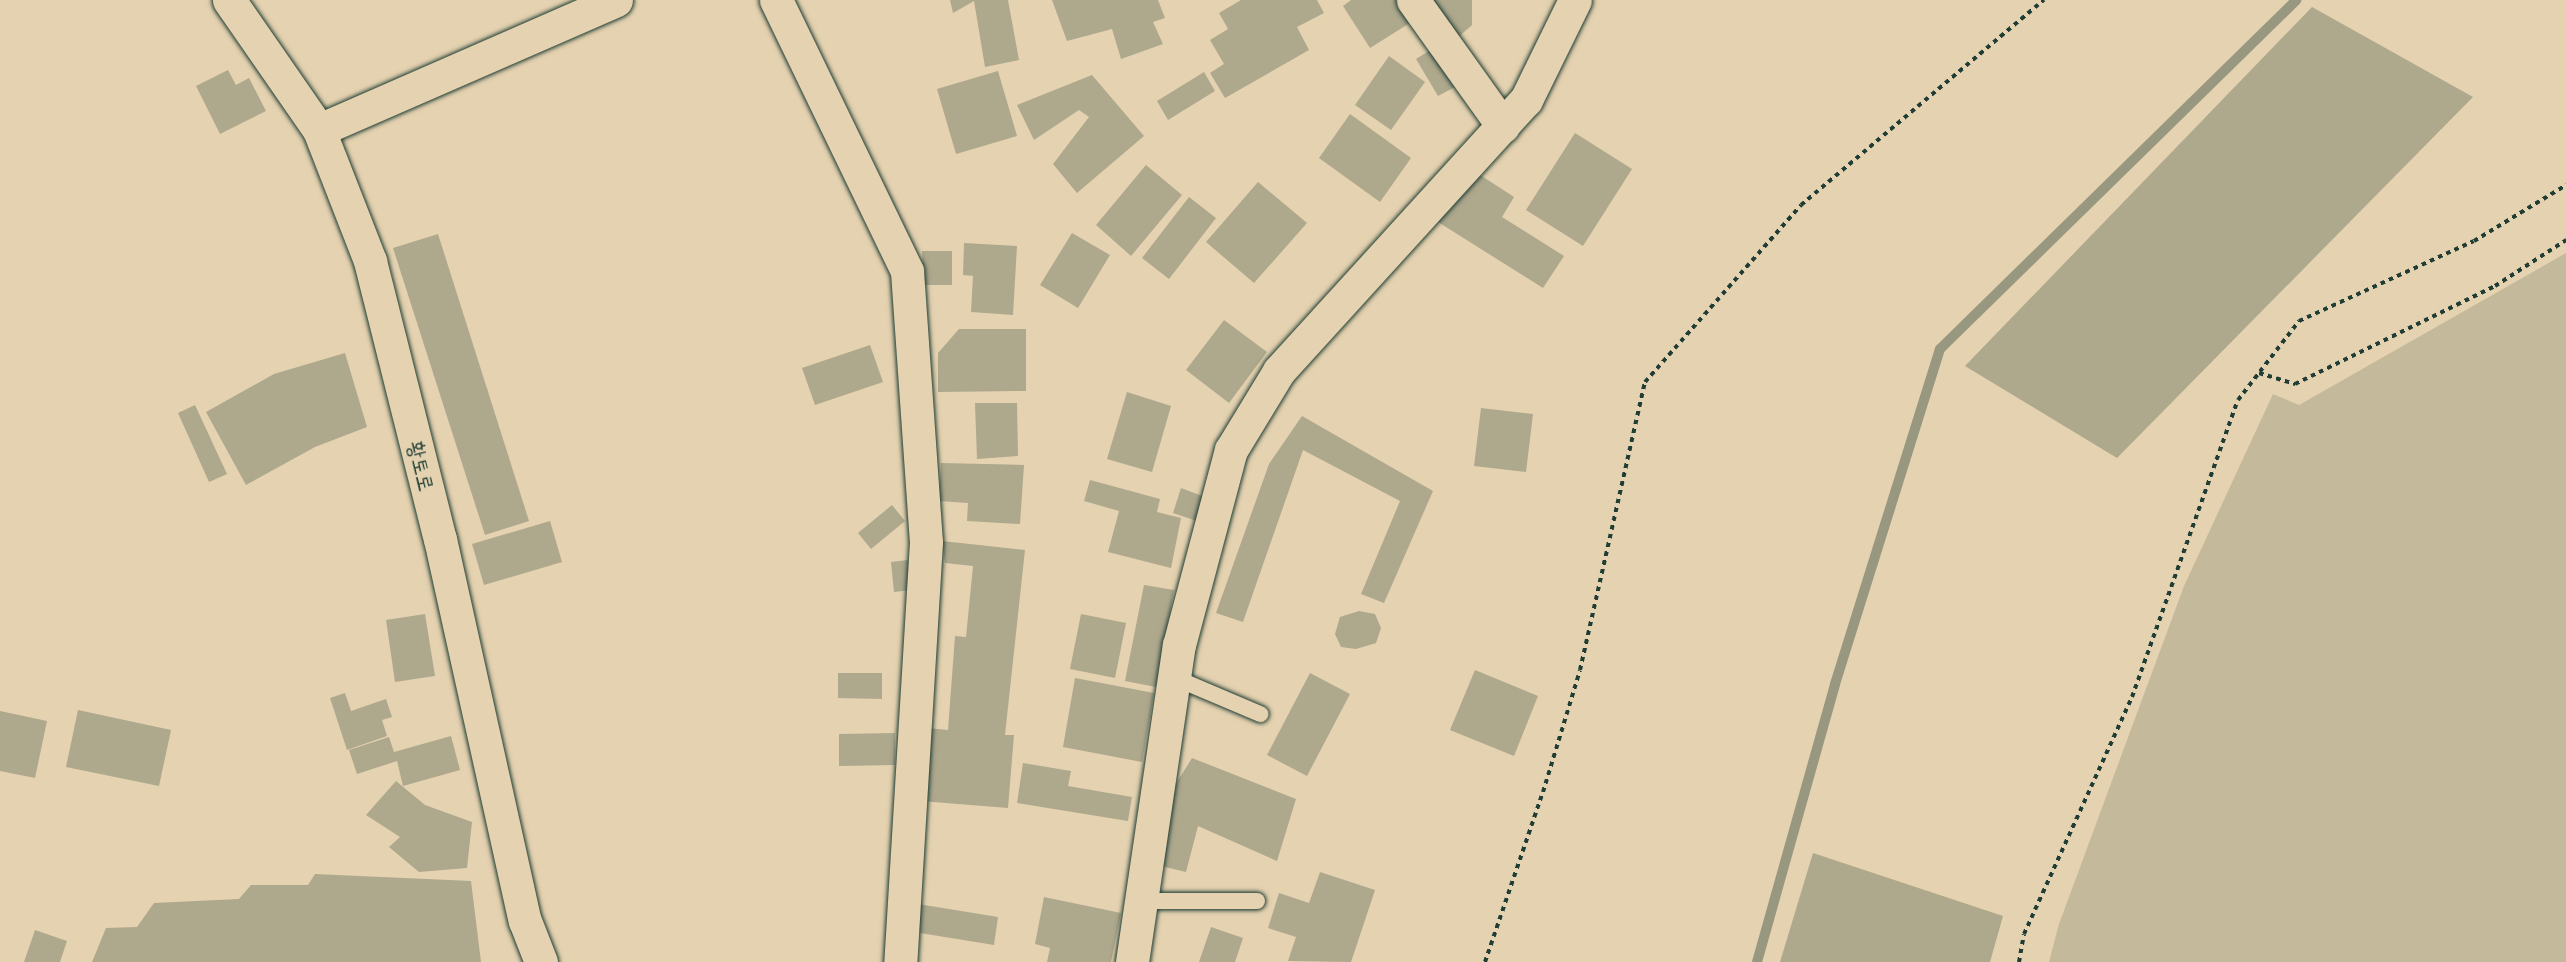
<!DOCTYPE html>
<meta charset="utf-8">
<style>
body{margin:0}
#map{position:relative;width:2566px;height:962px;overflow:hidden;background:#e5d2b0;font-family:"Comic Neue","Poor Story",sans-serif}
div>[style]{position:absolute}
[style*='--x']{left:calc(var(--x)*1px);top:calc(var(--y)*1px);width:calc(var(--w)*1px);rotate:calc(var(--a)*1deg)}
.green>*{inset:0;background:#c4ba9b}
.stream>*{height:10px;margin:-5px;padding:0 5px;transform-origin:5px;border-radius:5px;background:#98977f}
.building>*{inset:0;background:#aea88d}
.path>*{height:4px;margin-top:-2px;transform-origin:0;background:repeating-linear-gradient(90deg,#1f3d34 0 4.5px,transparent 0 9px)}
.roads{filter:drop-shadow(0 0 2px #1f3d34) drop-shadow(0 0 2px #1f3d34)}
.lane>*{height:16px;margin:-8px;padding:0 8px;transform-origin:8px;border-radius:8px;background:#e5d2b0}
.street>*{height:33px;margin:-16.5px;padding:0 16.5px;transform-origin:16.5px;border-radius:16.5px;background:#e5d2b0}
.secondary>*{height:33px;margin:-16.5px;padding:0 16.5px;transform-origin:16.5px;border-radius:16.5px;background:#e5d2b0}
span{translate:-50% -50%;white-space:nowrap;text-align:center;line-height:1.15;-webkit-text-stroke:4.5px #e5d2b0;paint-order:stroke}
.street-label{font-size:21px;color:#1f3d34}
</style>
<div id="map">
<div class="green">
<div style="clip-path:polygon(2566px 253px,2566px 962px,2049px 962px,2059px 924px,2184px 586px,2273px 394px,2299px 405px)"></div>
</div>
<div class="stream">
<div style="--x:1757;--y:962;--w:289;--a:-74.3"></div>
<div style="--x:1835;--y:684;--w:351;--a:-72.6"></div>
<div style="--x:1940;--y:349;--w:499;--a:-44.4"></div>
</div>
<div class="building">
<div style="clip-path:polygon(950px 0,1008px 0,1019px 60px,985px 67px,974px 1px,953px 13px)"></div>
<div style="clip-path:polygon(1052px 0,1158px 0,1165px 18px,1153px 22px,1163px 44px,1121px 59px,1112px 29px,1067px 41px)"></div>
<div style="clip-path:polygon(1241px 0,1317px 0,1324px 13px,1297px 27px,1309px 50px,1225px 98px,1210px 73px,1224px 64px,1210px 40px,1228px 29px,1219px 13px)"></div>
<div style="clip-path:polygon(1351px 0,1399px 0,1413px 21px,1370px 48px,1343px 6px)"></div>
<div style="clip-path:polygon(1429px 0,1472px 0,1472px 25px,1455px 40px)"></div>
<div style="clip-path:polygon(2312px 7px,2473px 97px,2117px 458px,1965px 366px)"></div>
<div style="clip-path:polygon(1432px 49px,1455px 87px,1438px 96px,1416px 59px)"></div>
<div style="clip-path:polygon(1389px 56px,1425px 82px,1391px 130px,1355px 105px)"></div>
<div style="clip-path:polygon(228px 70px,236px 85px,249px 78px,266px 111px,220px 134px,196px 86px)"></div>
<div style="clip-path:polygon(998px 71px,1017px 136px,956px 154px,937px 89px)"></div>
<div style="clip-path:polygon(1204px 72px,1215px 91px,1168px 120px,1157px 101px)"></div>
<div style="clip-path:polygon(1092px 75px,1144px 136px,1077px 193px,1053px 164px,1089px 117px,1079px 110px,1034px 140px,1017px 105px)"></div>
<div style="clip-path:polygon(1350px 114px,1411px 158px,1380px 202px,1319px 158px)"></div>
<div style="clip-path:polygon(1575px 133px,1632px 169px,1583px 246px,1526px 210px)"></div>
<div style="clip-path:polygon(1146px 165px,1182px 195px,1131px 256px,1096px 225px)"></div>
<div style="clip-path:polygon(1471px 169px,1514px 197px,1502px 217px,1564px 256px,1543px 288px,1438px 222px)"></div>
<div style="clip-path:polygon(1258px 182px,1307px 223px,1254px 283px,1206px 242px)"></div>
<div style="clip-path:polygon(1189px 197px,1216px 218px,1169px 279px,1142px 258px)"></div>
<div style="clip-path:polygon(1072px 233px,1110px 255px,1078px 308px,1040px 285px)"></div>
<div style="clip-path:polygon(438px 234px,529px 521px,485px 535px,393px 248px)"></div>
<div style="clip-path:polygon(964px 243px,1017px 246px,1013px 315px,971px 312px,973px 276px,963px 275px)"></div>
<div style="clip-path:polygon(922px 251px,952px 251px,952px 285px,923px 285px)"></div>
<div style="clip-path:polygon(1224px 320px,1267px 352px,1229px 403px,1186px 370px)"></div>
<div style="clip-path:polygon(959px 329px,1026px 329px,1026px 391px,938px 392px,938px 353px)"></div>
<div style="clip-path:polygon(870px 345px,883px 382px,815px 405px,802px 368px)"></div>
<div style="clip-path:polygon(345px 353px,367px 427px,315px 447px,246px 485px,206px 412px,274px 374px)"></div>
<div style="clip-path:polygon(1127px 392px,1171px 406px,1152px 472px,1107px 459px)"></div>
<div style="clip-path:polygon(975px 403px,1017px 403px,1018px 456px,977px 459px)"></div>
<div style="clip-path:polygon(195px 405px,227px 474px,209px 482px,178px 413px)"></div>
<div style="clip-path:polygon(1481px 408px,1533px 414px,1526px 472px,1474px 466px)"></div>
<div style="clip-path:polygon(1302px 416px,1433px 491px,1384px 603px,1361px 594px,1400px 501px,1303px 450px,1243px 622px,1216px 613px,1269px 464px)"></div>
<div style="clip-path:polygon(941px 463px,1024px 465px,1020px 524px,967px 521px,968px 503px,939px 501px)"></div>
<div style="clip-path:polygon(1090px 480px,1160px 499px,1157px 512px,1181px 518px,1171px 568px,1108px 552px,1119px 511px,1084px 501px)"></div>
<div style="clip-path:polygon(1181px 488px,1205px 497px,1197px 521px,1173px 513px)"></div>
<div style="clip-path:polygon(892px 505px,905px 521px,871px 549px,858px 533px)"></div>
<div style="clip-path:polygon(550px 521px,562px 562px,484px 585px,472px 544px)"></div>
<div style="clip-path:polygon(942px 541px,1025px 550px,1005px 735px,1014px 735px,1008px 808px,921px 801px,927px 728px,948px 730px,955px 636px,966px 637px,973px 566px,945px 563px)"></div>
<div style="clip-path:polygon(908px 560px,912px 590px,894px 592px,891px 562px)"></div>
<div style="clip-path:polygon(1144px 585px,1174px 590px,1156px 687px,1125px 681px)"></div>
<div style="clip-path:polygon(1359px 611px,1375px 614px,1381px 628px,1376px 643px,1356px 649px,1341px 647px,1335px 634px,1340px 617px)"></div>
<div style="clip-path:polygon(425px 614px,435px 676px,395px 682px,386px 620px)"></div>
<div style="clip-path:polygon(1081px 614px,1126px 623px,1115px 678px,1070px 669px)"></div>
<div style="clip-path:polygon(1475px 670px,1538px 696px,1514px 756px,1450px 730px)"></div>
<div style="clip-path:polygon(838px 673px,882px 673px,882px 699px,838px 698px)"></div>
<div style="clip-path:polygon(1310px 673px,1350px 694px,1307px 776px,1267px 755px)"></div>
<div style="clip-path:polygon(1075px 678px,1154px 693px,1142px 762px,1063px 747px)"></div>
<div style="clip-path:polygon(345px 693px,351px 711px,386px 699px,392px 717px,382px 720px,387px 736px,347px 750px,330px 698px)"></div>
<div style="clip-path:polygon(78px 710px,171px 730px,159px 786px,66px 767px)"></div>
<div style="clip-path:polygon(0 711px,47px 721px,35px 778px,0 771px)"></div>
<div style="clip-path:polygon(895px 733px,895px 765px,839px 766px,839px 734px)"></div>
<div style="clip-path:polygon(451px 736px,460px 770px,403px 786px,397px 761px,357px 774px,349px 750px,389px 737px,394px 752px)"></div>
<div style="clip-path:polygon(1192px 758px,1296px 799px,1277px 861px,1198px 826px,1186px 872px,1148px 863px,1167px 798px)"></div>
<div style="clip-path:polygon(1023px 763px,1071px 771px,1068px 786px,1132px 797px,1128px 821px,1017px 803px)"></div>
<div style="clip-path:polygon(396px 781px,425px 805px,472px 822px,467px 868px,419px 872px,389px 847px,400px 837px,366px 815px)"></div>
<div style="clip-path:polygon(1813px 853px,2003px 916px,1990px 962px,1780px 962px)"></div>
<div style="clip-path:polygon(1320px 872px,1375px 890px,1351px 962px,1288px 961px,1296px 937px,1268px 928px,1279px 893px,1309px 903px)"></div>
<div style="clip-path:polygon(315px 874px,471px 881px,481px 962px,92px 962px,106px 928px,137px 927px,154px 903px,239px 899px,251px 885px,308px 885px)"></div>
<div style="clip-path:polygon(1044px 897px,1121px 913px,1111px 962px,1047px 962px,1050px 948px,1035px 944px)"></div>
<div style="clip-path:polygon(918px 904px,998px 917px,994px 945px,914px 932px)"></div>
<div style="clip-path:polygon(1211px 927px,1243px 938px,1235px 962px,1199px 962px)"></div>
<div style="clip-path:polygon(35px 930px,67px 941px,60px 962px,24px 962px)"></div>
</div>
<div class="path">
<div style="--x:2259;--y:373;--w:38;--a:17"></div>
<div style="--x:2295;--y:384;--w:223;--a:-26.1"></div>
<div style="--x:2495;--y:286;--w:85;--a:-32.9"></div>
<div style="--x:1485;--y:962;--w:180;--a:-71.2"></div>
<div style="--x:1543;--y:792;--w:127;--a:-73.1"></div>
<div style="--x:1580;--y:670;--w:295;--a:-77.3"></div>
<div style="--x:1645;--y:382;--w:236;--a:-48.6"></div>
<div style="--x:1801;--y:205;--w:318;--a:-40.2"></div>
<div style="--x:2019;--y:962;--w:28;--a:-80"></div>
<div style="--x:2024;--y:934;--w:260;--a:-65.5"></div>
<div style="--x:2132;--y:697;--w:315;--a:-70.4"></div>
<div style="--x:2238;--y:400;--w:100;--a:-52.3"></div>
<div style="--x:2299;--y:321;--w:192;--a:-24.6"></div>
<div style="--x:2474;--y:241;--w:108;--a:-31.3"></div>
</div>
<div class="roads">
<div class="lane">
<div style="--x:1173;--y:677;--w:95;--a:23"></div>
<div style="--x:1140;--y:901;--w:117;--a:0"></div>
</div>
<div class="street">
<div style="--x:776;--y:0;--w:301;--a:64.2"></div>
<div style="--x:907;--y:271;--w:272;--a:86"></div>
<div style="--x:926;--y:542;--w:421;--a:93.5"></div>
<div style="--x:1413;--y:0;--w:155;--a:54.5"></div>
<div style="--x:319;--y:130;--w:324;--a:-23.6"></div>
<div style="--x:1132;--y:962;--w:320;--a:-81.6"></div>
<div style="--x:1179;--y:645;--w:202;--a:-75.1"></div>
<div style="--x:1231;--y:450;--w:92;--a:-58.7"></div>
<div style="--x:1279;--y:371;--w:367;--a:-47.7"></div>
<div style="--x:1526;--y:100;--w:111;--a:-63.9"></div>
</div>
<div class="secondary">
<div style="--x:229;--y:0;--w:158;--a:55.3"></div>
<div style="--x:319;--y:130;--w:141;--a:68.7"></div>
<div style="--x:370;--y:261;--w:287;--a:75.9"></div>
<div style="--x:440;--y:539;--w:391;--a:77.5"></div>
<div style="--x:525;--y:921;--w:44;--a:68.7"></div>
</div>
</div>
<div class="street-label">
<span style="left:421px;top:466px;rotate:76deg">황토로</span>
</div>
</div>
